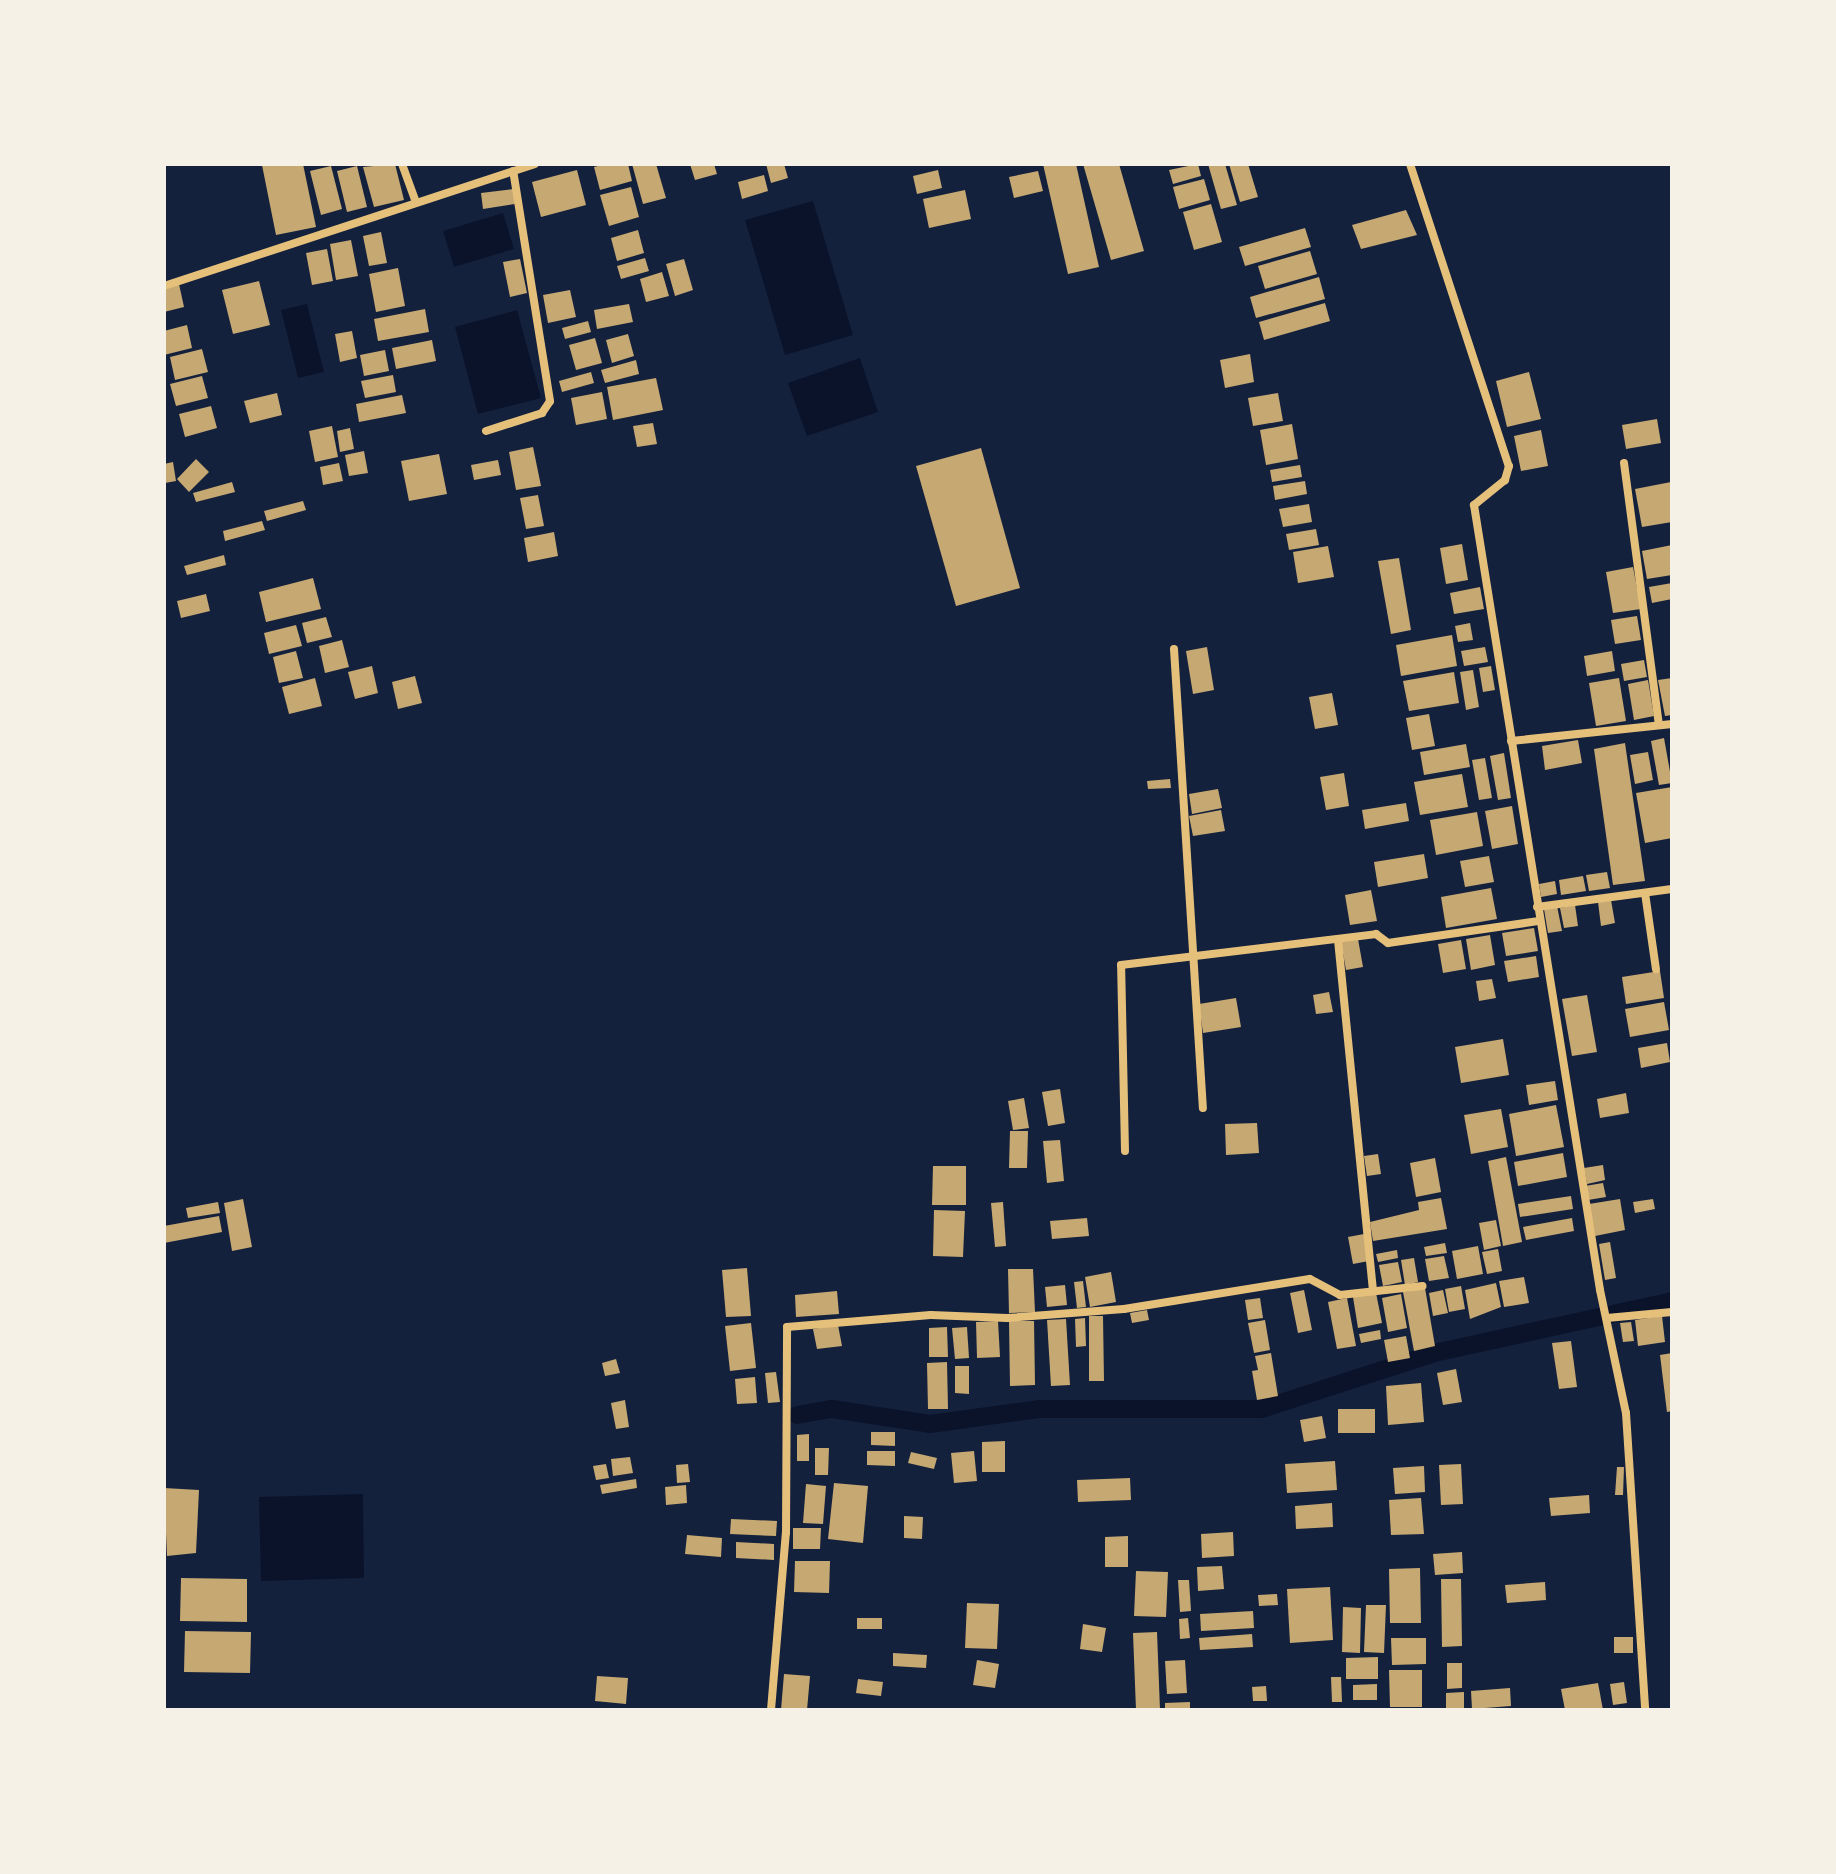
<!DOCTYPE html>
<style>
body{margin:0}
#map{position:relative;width:1836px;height:1874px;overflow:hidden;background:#14213d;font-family:Merriweather,serif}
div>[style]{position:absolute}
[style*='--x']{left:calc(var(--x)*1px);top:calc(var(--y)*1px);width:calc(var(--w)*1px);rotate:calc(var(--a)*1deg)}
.water>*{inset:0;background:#0b132b}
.canal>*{height:18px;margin:-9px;padding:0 9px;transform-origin:9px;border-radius:9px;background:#0b132b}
.building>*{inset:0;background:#c6a872}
.minor>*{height:8px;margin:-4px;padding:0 4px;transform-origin:4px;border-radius:4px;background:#e5c07b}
span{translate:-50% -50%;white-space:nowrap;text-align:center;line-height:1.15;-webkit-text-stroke:8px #f6f1e7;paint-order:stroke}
.frame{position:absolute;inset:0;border:166px solid #f6f1e7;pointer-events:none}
</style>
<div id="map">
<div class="water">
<div style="clip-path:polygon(813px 201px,853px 335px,785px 355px,745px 220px)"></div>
<div style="clip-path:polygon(503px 213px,514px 249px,454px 267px,443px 231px)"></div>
<div style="clip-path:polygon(307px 304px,324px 372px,298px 378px,281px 310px)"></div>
<div style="clip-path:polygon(517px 310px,541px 398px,478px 414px,455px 327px)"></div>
<div style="clip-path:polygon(860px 358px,878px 412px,807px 436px,788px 383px)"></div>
<div style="clip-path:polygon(363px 1494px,364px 1578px,261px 1581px,259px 1497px)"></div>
</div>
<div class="canal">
<div style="--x:797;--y:1415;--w:36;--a:-10"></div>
<div style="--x:832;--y:1409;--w:99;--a:8.7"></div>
<div style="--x:930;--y:1424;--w:110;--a:-7.8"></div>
<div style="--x:1039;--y:1409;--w:223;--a:0"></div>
<div style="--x:1262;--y:1409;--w:181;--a:-18"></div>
<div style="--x:1434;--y:1353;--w:244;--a:-12.3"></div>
</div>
<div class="building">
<div style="clip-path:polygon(269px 164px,303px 164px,316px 227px,276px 235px,262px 165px)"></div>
<div style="clip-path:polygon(395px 164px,404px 200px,374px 207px,363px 167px)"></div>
<div style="clip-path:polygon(606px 164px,628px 164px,632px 181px,600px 190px,594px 167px)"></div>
<div style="clip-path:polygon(632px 164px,656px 164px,666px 198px,643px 204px)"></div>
<div style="clip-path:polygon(690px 164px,714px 164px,717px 174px,695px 180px)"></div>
<div style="clip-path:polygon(766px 164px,784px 164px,788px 178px,771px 183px)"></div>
<div style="clip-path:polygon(1043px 164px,1076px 164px,1099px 267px,1068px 274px)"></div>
<div style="clip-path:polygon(1083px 164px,1119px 164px,1144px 251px,1111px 260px)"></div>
<div style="clip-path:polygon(1198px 164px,1201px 176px,1173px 184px,1169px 170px)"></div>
<div style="clip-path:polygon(1208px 164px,1225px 164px,1237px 205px,1221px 209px)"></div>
<div style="clip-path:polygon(1229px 164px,1248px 164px,1258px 197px,1240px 202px)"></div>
<div style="clip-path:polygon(331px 166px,342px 209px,321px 215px,310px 171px)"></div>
<div style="clip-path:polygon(357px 166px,367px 207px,347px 212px,337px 171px)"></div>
<div style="clip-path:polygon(577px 170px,586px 205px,541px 217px,532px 182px)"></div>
<div style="clip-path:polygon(938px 170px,942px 188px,917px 194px,913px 176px)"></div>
<div style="clip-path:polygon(1038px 171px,1043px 191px,1014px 198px,1009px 177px)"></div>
<div style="clip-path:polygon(764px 175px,768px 191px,742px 199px,738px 182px)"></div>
<div style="clip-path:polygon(1204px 179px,1210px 200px,1179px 209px,1173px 187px)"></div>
<div style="clip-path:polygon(631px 187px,639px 217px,609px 226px,600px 195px)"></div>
<div style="clip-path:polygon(513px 189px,515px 204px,483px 209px,481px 193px)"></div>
<div style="clip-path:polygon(965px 190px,971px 219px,929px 228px,923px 199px)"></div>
<div style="clip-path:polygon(1211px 204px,1222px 242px,1194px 250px,1183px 212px)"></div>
<div style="clip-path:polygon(1406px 210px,1417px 235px,1361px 249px,1352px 225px)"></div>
<div style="clip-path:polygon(1305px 228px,1311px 247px,1245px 266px,1239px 247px)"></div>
<div style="clip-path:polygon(638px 230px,644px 253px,617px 261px,611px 238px)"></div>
<div style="clip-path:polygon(381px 232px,387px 263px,369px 266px,363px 236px)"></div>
<div style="clip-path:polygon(351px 240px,358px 276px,336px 280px,330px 244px)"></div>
<div style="clip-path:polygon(327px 249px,333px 281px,312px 285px,306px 253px)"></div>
<div style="clip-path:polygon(1310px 251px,1317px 274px,1265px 289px,1258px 266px)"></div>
<div style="clip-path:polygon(645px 258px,649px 271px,621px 279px,617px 266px)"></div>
<div style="clip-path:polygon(520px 259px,527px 293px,510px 297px,503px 262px)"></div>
<div style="clip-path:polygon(684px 259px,693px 290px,675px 296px,666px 264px)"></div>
<div style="clip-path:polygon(398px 268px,405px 306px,376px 312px,369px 274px)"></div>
<div style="clip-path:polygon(662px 272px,669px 296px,646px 302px,640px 279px)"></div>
<div style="clip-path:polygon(1319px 277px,1325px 299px,1256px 318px,1250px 297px)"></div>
<div style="clip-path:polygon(259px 281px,270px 325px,233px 334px,222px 290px)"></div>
<div style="clip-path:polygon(179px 284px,184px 307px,164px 312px,164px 288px)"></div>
<div style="clip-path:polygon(570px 290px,576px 317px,548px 323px,543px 295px)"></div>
<div style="clip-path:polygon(1325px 303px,1330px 321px,1264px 340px,1259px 322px)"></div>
<div style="clip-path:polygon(629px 304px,633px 322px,597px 329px,594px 310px)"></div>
<div style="clip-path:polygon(425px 309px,429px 332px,378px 341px,374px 319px)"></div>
<div style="clip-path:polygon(588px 321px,591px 332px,565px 339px,562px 328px)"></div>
<div style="clip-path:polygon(187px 325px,192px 348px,164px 355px,164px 331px)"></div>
<div style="clip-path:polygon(352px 331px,357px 358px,340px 362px,335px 334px)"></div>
<div style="clip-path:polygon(628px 334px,634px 356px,612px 363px,606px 340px)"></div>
<div style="clip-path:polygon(595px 338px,602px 363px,576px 370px,569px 345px)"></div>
<div style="clip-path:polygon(432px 340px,436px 361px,396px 369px,392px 348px)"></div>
<div style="clip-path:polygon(202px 349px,208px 372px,175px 380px,170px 357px)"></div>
<div style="clip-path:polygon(385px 350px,389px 371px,364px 376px,360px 355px)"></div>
<div style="clip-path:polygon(1250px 354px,1254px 382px,1225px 388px,1220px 360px)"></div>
<div style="clip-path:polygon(636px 360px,639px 374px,605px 383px,601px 370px)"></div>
<div style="clip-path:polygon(591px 372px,594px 383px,562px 392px,559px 381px)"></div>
<div style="clip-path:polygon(1529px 372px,1541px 419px,1507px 427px,1496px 381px)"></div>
<div style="clip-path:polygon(393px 375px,396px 392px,365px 398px,361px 381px)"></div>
<div style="clip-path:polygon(202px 376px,208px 398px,176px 406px,170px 384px)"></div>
<div style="clip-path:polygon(656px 378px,663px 410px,613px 420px,607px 387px)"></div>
<div style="clip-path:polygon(602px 392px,607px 419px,576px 425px,571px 398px)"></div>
<div style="clip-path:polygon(277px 393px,282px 415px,250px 423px,244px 401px)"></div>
<div style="clip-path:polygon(1278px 393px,1283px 421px,1253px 426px,1248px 398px)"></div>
<div style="clip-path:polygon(402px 395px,406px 413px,359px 422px,356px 404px)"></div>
<div style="clip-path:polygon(211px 406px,217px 428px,185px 437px,179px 414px)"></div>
<div style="clip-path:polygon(1657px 419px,1661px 443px,1626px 449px,1622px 425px)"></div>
<div style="clip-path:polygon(653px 423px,657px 444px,637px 447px,633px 426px)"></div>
<div style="clip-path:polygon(1292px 424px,1298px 459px,1266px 465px,1260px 430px)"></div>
<div style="clip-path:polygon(332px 426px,338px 457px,315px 462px,309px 431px)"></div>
<div style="clip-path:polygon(350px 428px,354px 449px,340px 452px,337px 431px)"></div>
<div style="clip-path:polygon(1541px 430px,1548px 466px,1521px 471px,1514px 436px)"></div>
<div style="clip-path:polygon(533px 447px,541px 486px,516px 490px,509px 452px)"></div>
<div style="clip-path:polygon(981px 448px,1020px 588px,956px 606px,916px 466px)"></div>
<div style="clip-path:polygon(364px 451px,368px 473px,349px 476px,345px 455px)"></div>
<div style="clip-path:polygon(439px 454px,447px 494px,409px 501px,401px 461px)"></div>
<div style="clip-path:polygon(196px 459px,209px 472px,189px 492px,177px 479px)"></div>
<div style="clip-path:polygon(498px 460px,501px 475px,474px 480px,471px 465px)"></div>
<div style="clip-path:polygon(173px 462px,176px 481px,165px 483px,164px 464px)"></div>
<div style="clip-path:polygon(339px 463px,343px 481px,323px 485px,320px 467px)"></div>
<div style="clip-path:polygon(1300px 465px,1302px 477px,1272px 482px,1270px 470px)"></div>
<div style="clip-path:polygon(1305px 481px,1307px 494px,1275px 500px,1273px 486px)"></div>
<div style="clip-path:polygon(232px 482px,235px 492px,196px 502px,193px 493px)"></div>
<div style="clip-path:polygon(1671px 482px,1672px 522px,1642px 527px,1635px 489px)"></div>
<div style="clip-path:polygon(538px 495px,544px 526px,526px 529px,520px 498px)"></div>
<div style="clip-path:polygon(303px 501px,306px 510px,267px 521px,264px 511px)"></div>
<div style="clip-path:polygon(1309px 504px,1312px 522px,1283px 527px,1279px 509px)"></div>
<div style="clip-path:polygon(262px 521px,265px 530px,225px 541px,223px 531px)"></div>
<div style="clip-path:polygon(1316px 529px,1319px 545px,1289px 550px,1286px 534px)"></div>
<div style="clip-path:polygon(554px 532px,558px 556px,528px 562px,524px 538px)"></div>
<div style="clip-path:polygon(1462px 544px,1468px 580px,1446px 584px,1440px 548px)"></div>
<div style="clip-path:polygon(1672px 545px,1672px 575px,1647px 579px,1642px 551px)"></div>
<div style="clip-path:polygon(1328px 546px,1334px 577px,1298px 583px,1293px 552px)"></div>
<div style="clip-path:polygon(224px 555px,226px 565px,187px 575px,184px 566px)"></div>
<div style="clip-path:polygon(1399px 558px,1411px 630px,1391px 634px,1378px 561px)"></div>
<div style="clip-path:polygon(1633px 567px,1641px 609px,1613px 613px,1606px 572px)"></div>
<div style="clip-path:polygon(313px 578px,321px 609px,266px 622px,259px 592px)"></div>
<div style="clip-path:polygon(1672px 583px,1672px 599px,1652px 603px,1649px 587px)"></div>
<div style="clip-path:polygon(1480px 587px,1484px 609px,1454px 614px,1450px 593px)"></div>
<div style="clip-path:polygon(206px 594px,210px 611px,181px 618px,177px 601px)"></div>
<div style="clip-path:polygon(1637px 616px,1641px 640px,1615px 644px,1611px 620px)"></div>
<div style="clip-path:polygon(326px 617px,332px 637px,307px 643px,302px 623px)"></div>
<div style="clip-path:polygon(1470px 623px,1473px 640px,1458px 642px,1455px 626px)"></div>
<div style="clip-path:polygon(296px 625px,302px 646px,269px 654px,264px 633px)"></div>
<div style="clip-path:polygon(1452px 635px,1457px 666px,1401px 676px,1396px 645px)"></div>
<div style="clip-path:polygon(342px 640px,349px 667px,325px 673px,319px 646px)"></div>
<div style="clip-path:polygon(1207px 647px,1214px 690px,1193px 694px,1186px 651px)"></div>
<div style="clip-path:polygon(1485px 647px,1488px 662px,1464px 666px,1461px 651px)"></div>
<div style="clip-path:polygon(296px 651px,303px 678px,279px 683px,273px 657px)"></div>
<div style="clip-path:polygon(1612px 651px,1615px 671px,1587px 676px,1584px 656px)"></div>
<div style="clip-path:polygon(1644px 660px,1647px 677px,1624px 681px,1621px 664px)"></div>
<div style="clip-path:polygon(372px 666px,378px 693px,355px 699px,348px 672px)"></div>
<div style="clip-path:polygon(1491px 666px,1495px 690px,1483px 692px,1479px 668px)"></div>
<div style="clip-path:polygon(1473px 670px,1479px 707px,1466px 710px,1460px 672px)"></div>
<div style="clip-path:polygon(1454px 672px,1459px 703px,1409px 711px,1403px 681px)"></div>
<div style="clip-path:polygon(415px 676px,422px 703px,398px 709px,392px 682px)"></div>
<div style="clip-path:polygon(315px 678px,322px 706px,289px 714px,282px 687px)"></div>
<div style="clip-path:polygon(1619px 678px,1626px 721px,1596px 726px,1589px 683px)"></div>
<div style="clip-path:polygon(1672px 678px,1672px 715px,1665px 716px,1658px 680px)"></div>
<div style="clip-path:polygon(1648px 680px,1654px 716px,1634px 720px,1628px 684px)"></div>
<div style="clip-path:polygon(1332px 693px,1338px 725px,1315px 729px,1309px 697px)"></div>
<div style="clip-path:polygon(1429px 714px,1435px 746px,1412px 750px,1406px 718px)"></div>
<div style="clip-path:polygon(1664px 738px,1672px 783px,1659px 785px,1651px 741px)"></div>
<div style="clip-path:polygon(1578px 740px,1582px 763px,1545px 770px,1542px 746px)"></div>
<div style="clip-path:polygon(1625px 743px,1645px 881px,1613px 885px,1594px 749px)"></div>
<div style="clip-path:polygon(1466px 744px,1470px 767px,1424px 775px,1420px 752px)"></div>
<div style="clip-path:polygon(1648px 752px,1653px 780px,1635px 784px,1630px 755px)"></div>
<div style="clip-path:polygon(1504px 753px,1511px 798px,1498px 800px,1490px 756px)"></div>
<div style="clip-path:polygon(1485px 758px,1492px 798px,1479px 800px,1472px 760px)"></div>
<div style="clip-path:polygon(1344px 773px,1349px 806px,1326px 810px,1320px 777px)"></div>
<div style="clip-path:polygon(1462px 774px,1468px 807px,1420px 815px,1414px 782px)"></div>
<div style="clip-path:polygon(1170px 779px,1171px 788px,1148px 789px,1147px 781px)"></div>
<div style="clip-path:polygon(1672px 787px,1672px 838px,1645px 843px,1636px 793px)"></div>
<div style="clip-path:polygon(1218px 789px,1222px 808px,1192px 814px,1189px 794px)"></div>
<div style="clip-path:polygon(1406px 803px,1409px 821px,1365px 829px,1362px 810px)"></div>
<div style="clip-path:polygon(1512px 806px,1518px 844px,1492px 849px,1485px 811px)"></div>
<div style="clip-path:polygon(1221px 810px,1225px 831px,1193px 836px,1189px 816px)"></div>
<div style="clip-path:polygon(1477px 812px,1483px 846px,1436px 855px,1430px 820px)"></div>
<div style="clip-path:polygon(1424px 854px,1428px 878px,1378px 887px,1374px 862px)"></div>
<div style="clip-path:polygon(1489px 856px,1494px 882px,1465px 887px,1460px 861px)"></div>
<div style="clip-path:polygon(1607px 872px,1610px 888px,1589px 891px,1586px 875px)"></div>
<div style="clip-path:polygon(1583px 876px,1586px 891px,1561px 895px,1559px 880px)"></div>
<div style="clip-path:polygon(1555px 881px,1557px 894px,1541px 897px,1539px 884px)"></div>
<div style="clip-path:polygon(1491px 888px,1497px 919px,1446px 928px,1441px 897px)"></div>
<div style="clip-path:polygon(1371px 890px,1377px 921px,1350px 925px,1345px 895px)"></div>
<div style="clip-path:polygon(1611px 900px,1615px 923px,1601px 926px,1598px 902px)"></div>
<div style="clip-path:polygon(1575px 905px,1578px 926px,1564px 928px,1560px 908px)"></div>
<div style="clip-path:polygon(1557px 906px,1562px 931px,1548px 933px,1544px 909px)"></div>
<div style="clip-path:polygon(1534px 928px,1538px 951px,1506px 956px,1502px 933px)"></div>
<div style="clip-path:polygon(1490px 935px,1495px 965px,1471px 970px,1466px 939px)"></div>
<div style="clip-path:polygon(1358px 939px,1363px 967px,1346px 970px,1341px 942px)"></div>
<div style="clip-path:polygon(1461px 940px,1466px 969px,1443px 973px,1438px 944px)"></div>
<div style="clip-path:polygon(1536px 956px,1539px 977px,1508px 982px,1504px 961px)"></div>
<div style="clip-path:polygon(1660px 971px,1664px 998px,1626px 1004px,1622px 977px)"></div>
<div style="clip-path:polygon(1492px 979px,1496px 998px,1479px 1001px,1476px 981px)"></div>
<div style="clip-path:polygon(1329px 992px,1333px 1012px,1316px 1014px,1313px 995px)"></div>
<div style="clip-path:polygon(1587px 995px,1597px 1052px,1572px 1056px,1562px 999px)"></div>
<div style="clip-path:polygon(1236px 998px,1241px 1027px,1203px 1033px,1199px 1004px)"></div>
<div style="clip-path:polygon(1664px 1002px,1669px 1030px,1630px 1037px,1625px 1009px)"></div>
<div style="clip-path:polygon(1503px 1039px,1509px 1075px,1461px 1083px,1455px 1047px)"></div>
<div style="clip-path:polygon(1667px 1043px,1670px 1062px,1641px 1068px,1638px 1048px)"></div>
<div style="clip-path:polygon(1555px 1081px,1558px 1100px,1529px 1105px,1526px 1085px)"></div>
<div style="clip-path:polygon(1060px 1089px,1065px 1123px,1048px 1126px,1042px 1092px)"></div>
<div style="clip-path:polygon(1626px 1093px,1629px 1113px,1600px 1118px,1597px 1099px)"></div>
<div style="clip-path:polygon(1024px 1098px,1029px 1128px,1013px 1130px,1008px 1101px)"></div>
<div style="clip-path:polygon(1556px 1105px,1564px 1147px,1516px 1156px,1509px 1114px)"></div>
<div style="clip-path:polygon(1501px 1109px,1508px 1147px,1471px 1154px,1464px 1115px)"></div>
<div style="clip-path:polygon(1257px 1123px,1259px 1153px,1226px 1155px,1225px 1124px)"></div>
<div style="clip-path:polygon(1010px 1131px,1028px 1131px,1027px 1168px,1009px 1168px)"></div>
<div style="clip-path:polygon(1060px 1140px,1064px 1181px,1047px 1183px,1043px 1141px)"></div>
<div style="clip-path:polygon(1563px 1153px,1567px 1177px,1518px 1186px,1514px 1162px)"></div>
<div style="clip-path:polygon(1378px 1154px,1381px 1174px,1367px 1176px,1364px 1156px)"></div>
<div style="clip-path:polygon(1506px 1157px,1522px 1242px,1503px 1246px,1488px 1161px)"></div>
<div style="clip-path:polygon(1435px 1158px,1441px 1192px,1416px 1197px,1410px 1163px)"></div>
<div style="clip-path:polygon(1603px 1165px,1605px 1180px,1587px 1184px,1584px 1168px)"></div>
<div style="clip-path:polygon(933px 1166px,966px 1166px,966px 1205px,932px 1205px)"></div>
<div style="clip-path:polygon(1603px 1183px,1606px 1197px,1588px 1200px,1585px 1186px)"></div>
<div style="clip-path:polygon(1571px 1196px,1573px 1209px,1520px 1217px,1518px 1204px)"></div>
<div style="clip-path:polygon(1441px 1198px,1447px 1229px,1373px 1241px,1370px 1222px,1419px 1210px,1418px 1202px)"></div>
<div style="clip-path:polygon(243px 1199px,252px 1247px,232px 1251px,224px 1203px)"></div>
<div style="clip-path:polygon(1620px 1199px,1625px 1230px,1595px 1236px,1589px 1204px)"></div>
<div style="clip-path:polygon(1653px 1199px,1655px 1209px,1635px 1213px,1633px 1202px)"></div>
<div style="clip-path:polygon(218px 1202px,220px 1213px,188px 1218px,186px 1208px)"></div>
<div style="clip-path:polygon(1003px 1202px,1006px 1246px,995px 1247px,991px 1203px)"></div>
<div style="clip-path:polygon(934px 1210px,965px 1211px,963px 1257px,933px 1256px)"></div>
<div style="clip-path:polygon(219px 1216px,222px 1232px,164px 1243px,164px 1226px)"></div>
<div style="clip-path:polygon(1087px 1218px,1089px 1236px,1052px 1239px,1050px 1221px)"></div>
<div style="clip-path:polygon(1572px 1218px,1574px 1231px,1526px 1240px,1523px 1227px)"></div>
<div style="clip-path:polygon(1496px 1220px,1501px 1246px,1484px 1250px,1479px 1223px)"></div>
<div style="clip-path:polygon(1364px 1234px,1369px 1261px,1353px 1264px,1348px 1237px)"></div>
<div style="clip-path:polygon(1610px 1242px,1616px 1278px,1605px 1280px,1599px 1244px)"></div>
<div style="clip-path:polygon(1445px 1243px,1447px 1253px,1426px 1256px,1424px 1247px)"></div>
<div style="clip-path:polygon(1478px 1246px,1483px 1274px,1457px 1279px,1452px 1251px)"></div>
<div style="clip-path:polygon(1498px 1249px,1502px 1271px,1487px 1274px,1482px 1252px)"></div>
<div style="clip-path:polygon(1397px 1250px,1398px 1258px,1378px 1262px,1376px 1254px)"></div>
<div style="clip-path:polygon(1444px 1256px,1449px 1278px,1429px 1281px,1425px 1259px)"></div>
<div style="clip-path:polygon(1414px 1258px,1418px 1282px,1405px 1285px,1401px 1260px)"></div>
<div style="clip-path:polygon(1398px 1262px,1402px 1282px,1383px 1286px,1379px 1265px)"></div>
<div style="clip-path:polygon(747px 1268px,751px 1316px,726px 1317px,722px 1270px)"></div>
<div style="clip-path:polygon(1008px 1269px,1033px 1269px,1035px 1312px,1009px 1313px)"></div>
<div style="clip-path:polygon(1111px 1272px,1116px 1302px,1090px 1307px,1085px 1277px)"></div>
<div style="clip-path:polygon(1524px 1277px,1529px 1303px,1504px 1307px,1499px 1281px)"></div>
<div style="clip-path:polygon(1083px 1281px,1086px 1307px,1077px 1308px,1074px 1282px)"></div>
<div style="clip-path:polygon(1496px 1283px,1501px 1307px,1470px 1319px,1465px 1290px)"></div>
<div style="clip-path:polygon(1065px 1285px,1067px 1305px,1047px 1307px,1045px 1287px)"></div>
<div style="clip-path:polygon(1461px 1286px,1465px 1309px,1449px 1312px,1445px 1289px)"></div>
<div style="clip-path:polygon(1425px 1288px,1435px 1346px,1414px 1351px,1403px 1292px)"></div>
<div style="clip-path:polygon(1304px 1290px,1312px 1330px,1298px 1333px,1290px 1293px)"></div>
<div style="clip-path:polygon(1443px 1290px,1448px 1313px,1433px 1316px,1429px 1293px)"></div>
<div style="clip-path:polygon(837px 1291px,839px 1314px,796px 1317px,795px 1295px)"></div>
<div style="clip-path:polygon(1376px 1293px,1382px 1323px,1358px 1328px,1353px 1297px)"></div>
<div style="clip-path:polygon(1401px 1294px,1407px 1328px,1388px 1332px,1382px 1298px)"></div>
<div style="clip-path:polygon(1260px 1298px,1263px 1318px,1248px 1320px,1245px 1300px)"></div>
<div style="clip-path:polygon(1347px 1298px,1356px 1346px,1337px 1349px,1328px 1302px)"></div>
<div style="clip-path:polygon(1147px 1310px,1149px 1320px,1132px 1323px,1130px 1313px)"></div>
<div style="clip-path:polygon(1089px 1316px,1103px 1316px,1104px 1381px,1089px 1381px)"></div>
<div style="clip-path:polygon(1662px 1316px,1665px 1342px,1638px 1346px,1635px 1320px)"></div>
<div style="clip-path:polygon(1085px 1318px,1086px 1346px,1076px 1347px,1075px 1319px)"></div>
<div style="clip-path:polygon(1066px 1319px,1070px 1385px,1051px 1386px,1047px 1320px)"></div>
<div style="clip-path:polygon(1265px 1320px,1270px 1350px,1254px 1353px,1248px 1323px)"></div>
<div style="clip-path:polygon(998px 1321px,1000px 1357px,977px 1358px,976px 1322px)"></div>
<div style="clip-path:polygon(1009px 1321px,1034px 1321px,1035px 1385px,1010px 1386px)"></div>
<div style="clip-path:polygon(1631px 1322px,1634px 1341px,1623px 1342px,1620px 1323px)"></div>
<div style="clip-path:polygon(751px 1323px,756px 1368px,730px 1371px,725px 1326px)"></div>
<div style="clip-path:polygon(838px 1325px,842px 1346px,817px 1349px,813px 1329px)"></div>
<div style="clip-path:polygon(947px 1327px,948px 1357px,929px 1357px,929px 1328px)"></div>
<div style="clip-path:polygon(967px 1327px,969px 1358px,955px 1359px,952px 1328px)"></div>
<div style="clip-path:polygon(1380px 1330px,1381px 1339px,1361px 1343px,1359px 1334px)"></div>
<div style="clip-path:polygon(1406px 1336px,1410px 1358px,1388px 1362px,1384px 1340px)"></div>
<div style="clip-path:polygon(1571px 1341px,1577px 1387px,1559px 1389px,1552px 1343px)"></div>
<div style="clip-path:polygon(1271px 1353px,1278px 1396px,1257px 1400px,1252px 1371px,1258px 1370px,1255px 1356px)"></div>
<div style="clip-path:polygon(1672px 1353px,1672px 1411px,1667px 1412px,1660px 1355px)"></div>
<div style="clip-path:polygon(616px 1359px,620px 1373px,605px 1376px,602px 1363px)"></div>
<div style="clip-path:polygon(947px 1362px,948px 1409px,928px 1409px,927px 1363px)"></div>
<div style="clip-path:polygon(955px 1366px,969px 1366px,969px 1394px,955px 1393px)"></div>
<div style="clip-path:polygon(1456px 1369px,1462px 1402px,1443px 1405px,1437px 1373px)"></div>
<div style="clip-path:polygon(776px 1372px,780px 1402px,768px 1403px,765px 1373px)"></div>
<div style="clip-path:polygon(755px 1377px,757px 1403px,737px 1404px,735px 1379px)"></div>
<div style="clip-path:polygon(1421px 1383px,1424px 1422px,1388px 1425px,1386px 1386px)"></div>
<div style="clip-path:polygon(625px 1400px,629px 1427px,616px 1429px,611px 1403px)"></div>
<div style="clip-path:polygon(1338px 1409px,1375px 1409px,1375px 1433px,1338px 1433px)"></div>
<div style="clip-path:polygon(1322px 1416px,1326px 1438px,1304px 1442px,1300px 1420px)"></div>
<div style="clip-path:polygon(871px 1432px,895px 1432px,895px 1446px,871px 1445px)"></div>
<div style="clip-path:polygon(809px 1434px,809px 1461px,797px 1461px,797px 1435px)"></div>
<div style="clip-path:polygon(1005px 1441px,1005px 1472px,982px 1472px,982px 1442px)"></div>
<div style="clip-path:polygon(815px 1448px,829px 1448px,828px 1475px,815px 1475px)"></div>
<div style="clip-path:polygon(867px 1451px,895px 1451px,895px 1466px,867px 1465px)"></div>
<div style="clip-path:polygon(974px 1451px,977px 1481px,954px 1483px,951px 1453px)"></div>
<div style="clip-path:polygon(911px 1452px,937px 1458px,934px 1469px,908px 1463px)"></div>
<div style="clip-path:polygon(630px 1457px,633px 1473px,613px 1476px,611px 1459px)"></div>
<div style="clip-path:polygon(1335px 1461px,1337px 1490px,1287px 1493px,1285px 1464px)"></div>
<div style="clip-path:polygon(606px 1464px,609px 1478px,596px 1480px,593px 1466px)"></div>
<div style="clip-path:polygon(688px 1464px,690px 1482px,677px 1483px,676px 1465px)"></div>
<div style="clip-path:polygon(1461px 1464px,1463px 1504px,1441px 1505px,1439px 1465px)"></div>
<div style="clip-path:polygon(1424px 1466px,1425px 1492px,1395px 1494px,1393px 1468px)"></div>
<div style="clip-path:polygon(1617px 1467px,1624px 1467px,1623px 1495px,1615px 1495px)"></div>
<div style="clip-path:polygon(1130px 1478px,1131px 1500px,1078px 1502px,1077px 1480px)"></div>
<div style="clip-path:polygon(636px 1479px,637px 1488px,602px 1494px,600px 1485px)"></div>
<div style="clip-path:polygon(834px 1483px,868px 1486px,863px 1543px,828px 1539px)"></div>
<div style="clip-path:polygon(806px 1484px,826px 1486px,823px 1524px,803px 1523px)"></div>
<div style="clip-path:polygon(686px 1485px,687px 1503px,666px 1505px,665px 1487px)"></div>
<div style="clip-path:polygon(164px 1488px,199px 1490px,196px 1553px,167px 1556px)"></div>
<div style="clip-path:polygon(1589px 1495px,1590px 1513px,1551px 1516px,1549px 1498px)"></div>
<div style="clip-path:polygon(1421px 1498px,1424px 1534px,1391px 1535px,1389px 1500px)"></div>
<div style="clip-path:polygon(1332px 1503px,1333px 1527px,1296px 1529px,1295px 1506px)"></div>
<div style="clip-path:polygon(904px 1516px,923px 1517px,922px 1539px,904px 1538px)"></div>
<div style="clip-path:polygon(731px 1519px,777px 1521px,776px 1536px,730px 1534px)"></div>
<div style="clip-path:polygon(793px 1528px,821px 1528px,820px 1549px,793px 1549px)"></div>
<div style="clip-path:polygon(1233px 1532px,1234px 1556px,1202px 1558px,1201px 1534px)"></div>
<div style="clip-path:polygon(687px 1535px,722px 1538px,721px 1557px,685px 1554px)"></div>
<div style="clip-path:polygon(1128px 1536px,1128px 1567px,1105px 1567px,1105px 1537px)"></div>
<div style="clip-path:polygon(736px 1542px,774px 1544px,774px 1560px,736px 1558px)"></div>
<div style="clip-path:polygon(1462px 1552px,1463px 1573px,1435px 1575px,1433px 1554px)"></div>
<div style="clip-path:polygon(795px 1561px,830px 1561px,829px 1593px,794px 1592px)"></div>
<div style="clip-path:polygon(1222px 1566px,1224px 1589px,1198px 1591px,1197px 1567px)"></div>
<div style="clip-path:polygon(1420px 1568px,1421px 1623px,1390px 1623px,1389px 1569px)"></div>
<div style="clip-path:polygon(1136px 1571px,1168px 1572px,1166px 1617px,1134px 1616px)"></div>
<div style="clip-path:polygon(181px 1578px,247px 1579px,247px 1622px,180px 1621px)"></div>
<div style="clip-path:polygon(1441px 1579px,1461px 1579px,1462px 1646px,1442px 1647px)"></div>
<div style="clip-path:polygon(1178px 1580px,1189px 1580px,1191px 1611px,1180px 1612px)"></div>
<div style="clip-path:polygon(1545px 1582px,1546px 1600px,1507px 1603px,1505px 1585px)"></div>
<div style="clip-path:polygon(1330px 1587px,1333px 1640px,1290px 1643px,1287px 1589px)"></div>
<div style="clip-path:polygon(1277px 1594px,1278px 1605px,1259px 1606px,1258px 1595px)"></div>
<div style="clip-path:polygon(967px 1603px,999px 1604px,997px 1649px,965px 1648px)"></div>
<div style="clip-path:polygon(1366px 1605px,1386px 1605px,1384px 1653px,1364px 1652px)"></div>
<div style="clip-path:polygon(1343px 1607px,1361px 1608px,1360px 1653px,1342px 1652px)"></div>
<div style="clip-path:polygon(1253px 1611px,1254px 1628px,1201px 1631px,1200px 1614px)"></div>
<div style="clip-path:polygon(857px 1618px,882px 1618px,882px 1629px,857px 1629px)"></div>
<div style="clip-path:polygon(1188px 1618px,1190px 1638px,1180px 1639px,1179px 1619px)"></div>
<div style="clip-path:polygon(1083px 1624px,1106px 1628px,1102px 1652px,1080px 1649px)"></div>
<div style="clip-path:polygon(185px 1631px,251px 1632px,250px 1673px,184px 1672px)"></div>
<div style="clip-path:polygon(1157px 1632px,1160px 1710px,1136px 1710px,1133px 1633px)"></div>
<div style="clip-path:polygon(1252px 1634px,1253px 1647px,1200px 1650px,1199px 1638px)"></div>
<div style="clip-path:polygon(1614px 1637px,1633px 1637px,1633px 1653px,1614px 1653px)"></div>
<div style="clip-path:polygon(1391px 1638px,1426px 1638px,1426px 1664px,1392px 1665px)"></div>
<div style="clip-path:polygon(893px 1653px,927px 1655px,926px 1668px,893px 1666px)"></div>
<div style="clip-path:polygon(1378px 1657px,1378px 1679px,1346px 1679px,1346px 1658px)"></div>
<div style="clip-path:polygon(977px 1660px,999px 1664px,995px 1688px,973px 1685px)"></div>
<div style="clip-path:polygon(1185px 1660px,1187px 1693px,1167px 1694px,1165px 1661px)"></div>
<div style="clip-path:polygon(1447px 1663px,1462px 1663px,1462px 1688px,1447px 1689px)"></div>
<div style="clip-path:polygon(1389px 1670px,1422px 1670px,1422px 1707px,1390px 1707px)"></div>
<div style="clip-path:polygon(784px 1674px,810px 1676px,807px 1710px,781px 1710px)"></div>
<div style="clip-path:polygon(597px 1676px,628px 1678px,626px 1704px,595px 1701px)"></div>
<div style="clip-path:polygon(1331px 1677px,1341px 1677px,1342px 1702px,1332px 1702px)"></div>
<div style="clip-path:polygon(858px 1679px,883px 1682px,881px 1696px,856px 1693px)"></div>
<div style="clip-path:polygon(1624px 1682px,1627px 1703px,1613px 1705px,1610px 1684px)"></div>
<div style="clip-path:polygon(1598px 1683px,1603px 1710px,1565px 1710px,1561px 1689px)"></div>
<div style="clip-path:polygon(1377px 1684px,1377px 1700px,1353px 1700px,1353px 1685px)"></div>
<div style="clip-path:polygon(1266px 1686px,1267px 1701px,1253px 1701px,1252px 1687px)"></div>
<div style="clip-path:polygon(1510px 1688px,1511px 1706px,1472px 1709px,1471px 1691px)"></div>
<div style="clip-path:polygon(1464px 1692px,1464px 1710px,1446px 1710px,1446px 1693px)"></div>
<div style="clip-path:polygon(1190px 1702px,1190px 1710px,1165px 1710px,1165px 1703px)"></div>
</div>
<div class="minor">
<div style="--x:402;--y:164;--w:38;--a:70"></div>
<div style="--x:1410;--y:164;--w:318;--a:71.9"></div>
<div style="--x:1509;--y:466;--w:15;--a:106"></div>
<div style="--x:1505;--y:480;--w:40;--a:141"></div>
<div style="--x:1474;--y:505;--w:795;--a:80.88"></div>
<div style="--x:1600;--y:1290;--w:126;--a:78.1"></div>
<div style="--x:1626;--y:1413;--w:298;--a:86.3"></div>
<div style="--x:164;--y:286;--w:390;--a:-18.2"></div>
<div style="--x:486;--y:431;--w:59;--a:-17.8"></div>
<div style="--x:542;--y:413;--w:14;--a:-56"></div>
<div style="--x:550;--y:401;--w:233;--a:-99.1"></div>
<div style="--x:1624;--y:463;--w:264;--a:82.4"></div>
<div style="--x:1174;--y:649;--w:460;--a:86.4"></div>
<div style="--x:1511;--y:741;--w:162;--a:-6"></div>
<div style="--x:1645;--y:893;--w:77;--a:81.8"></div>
<div style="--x:1537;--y:907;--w:136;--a:-7.6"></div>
<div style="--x:1338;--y:940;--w:353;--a:84.3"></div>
<div style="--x:1125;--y:1151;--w:186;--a:-91.2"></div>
<div style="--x:1121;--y:965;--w:257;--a:-6.9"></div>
<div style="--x:1376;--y:934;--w:15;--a:37"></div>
<div style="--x:1388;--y:943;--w:153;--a:-8.3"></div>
<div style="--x:1607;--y:1318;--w:65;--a:-5.3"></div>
<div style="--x:771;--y:1710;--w:178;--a:-85.2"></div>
<div style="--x:786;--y:1533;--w:206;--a:-89.7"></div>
<div style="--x:787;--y:1327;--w:144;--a:-4.8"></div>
<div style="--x:931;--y:1315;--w:76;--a:2.3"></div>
<div style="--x:1007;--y:1318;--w:117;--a:-4.4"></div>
<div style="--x:1124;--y:1309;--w:188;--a:-9.2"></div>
<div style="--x:1310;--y:1279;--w:34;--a:28"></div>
<div style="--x:1340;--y:1295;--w:83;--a:-6.2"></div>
</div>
<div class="frame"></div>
</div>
